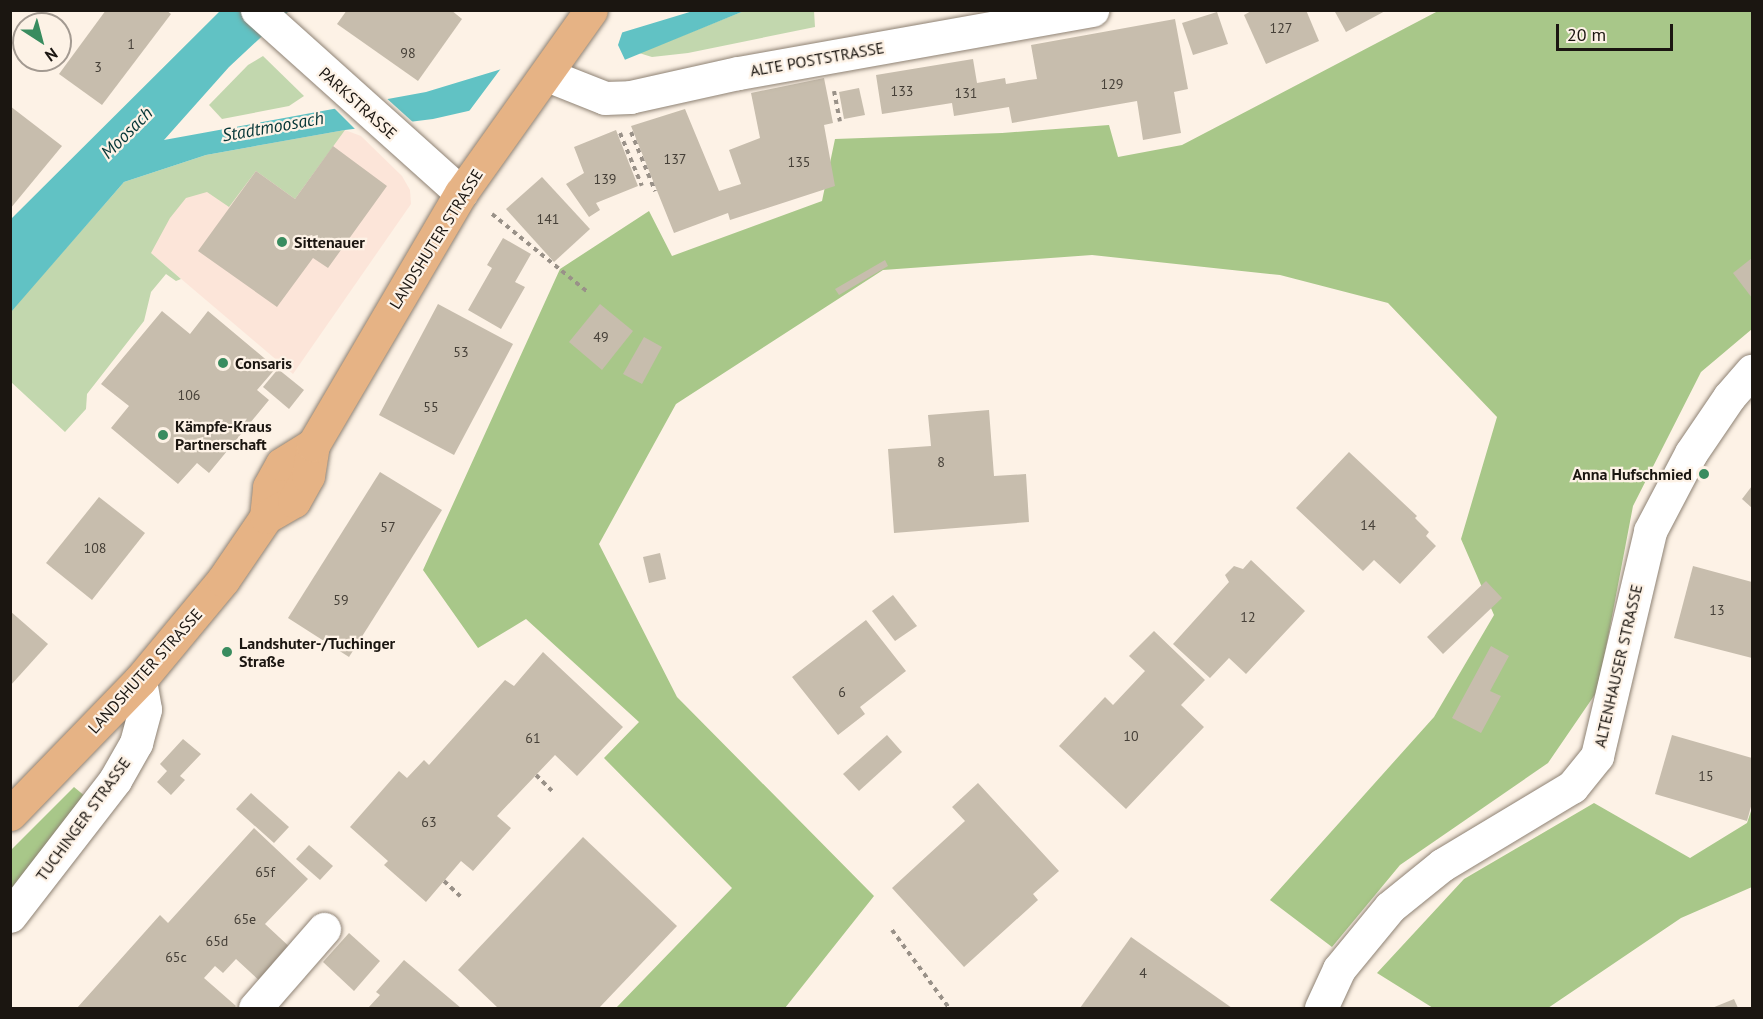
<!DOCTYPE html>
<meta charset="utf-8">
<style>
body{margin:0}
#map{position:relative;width:1763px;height:1019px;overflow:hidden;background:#fdf2e6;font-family:"PT Sans",sans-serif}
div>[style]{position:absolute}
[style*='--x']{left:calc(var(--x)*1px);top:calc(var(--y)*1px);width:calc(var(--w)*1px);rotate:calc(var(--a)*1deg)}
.commercial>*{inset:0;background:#fce5d9}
.green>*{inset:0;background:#c2d7ae}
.forest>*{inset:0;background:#a8c789}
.water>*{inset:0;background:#61c2c4}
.pier>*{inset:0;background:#fdf2e6}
.building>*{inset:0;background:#c7bdad}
.path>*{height:4px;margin-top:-2px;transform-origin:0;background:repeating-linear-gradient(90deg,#999188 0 4.5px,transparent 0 9px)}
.roads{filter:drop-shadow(0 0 2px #8e8274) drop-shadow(0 0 2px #8e8274)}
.minor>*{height:33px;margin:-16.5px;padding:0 16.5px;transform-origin:16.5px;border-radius:16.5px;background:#fff}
.major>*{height:33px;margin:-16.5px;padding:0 16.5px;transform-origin:16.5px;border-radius:16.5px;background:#e6b385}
.dots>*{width:16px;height:16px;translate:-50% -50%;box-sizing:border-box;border:3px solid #fdf2e6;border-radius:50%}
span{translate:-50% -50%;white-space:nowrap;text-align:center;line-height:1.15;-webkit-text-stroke:4.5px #fdf2e6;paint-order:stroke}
.number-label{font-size:14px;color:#464038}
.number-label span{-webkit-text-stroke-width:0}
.street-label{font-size:16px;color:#1b1611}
.poi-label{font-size:16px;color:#1b1611;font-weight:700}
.left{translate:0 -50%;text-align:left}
.right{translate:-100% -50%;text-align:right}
.water-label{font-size:18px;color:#043536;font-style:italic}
.frame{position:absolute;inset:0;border:12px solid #1b1611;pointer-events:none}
.north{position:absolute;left:12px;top:12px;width:60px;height:60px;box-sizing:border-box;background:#fdf2e6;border:2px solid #a39a91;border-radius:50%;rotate:144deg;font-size:16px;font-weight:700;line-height:24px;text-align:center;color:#1b1611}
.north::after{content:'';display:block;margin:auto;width:21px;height:27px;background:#398c5f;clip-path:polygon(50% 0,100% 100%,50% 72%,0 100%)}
.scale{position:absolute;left:1556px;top:24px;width:117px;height:27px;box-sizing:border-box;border:3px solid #1b1611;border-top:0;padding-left:8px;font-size:18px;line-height:21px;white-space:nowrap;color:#1b1611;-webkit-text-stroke:4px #fdf2e6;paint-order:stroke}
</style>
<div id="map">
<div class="commercial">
<div style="clip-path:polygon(345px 130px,361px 136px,402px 176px,410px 190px,411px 204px,293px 374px,100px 210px,272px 141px)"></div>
</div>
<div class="green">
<div style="clip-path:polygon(744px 11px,814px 11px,815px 27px,688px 53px,652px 57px,639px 53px)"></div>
<div style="clip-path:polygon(263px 56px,304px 96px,289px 106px,222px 119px,209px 105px,248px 65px)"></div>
<div style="clip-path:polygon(345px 130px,295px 199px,256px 171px,229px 207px,207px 192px,186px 198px,170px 218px,151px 253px,181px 279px,176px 281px,166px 274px,151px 292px,144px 321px,87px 394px,86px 409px,65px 432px,11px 382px,11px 311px,124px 182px,206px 155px)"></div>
</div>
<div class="forest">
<div style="clip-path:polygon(1438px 11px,1752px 11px,1752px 329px,1701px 372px,1633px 506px,1598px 690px,1548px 763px,1400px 865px,1332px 947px,1270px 900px,1434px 717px,1494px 615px,1461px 539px,1497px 417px,1388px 303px,1280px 275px,1092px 255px,883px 270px,676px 404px,599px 544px,677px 697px,874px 896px,785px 1008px,616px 1008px,732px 888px,604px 758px,639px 722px,526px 619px,478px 648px,423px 570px,560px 269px,649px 211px,672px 256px,822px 201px,835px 139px,1002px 133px,1109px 125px,1118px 157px,1182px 145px)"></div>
<div style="clip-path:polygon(74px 787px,86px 797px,11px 892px,11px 850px)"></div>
<div style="clip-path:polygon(1594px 803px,1690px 858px,1747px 823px,1752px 808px,1752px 887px,1681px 918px,1548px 1008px,1433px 1008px,1377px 973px,1464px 879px)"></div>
</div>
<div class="water">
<div style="clip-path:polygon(220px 11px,289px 11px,229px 67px,164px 140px,426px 92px,693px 11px,744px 11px,600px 70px,512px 101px,433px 119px,345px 130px,206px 155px,124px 182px,11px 312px,11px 219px)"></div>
</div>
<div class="pier">
<div style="clip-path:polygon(624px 27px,618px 45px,626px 62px,513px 104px,467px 114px,505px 63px)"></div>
<div style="clip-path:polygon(384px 96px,415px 124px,357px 131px,332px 106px)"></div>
</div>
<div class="building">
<div style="clip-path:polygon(106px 10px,166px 10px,171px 14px,102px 105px,59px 74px)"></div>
<div style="clip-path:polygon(347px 10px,451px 10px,462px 19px,418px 81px,337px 24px)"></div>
<div style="clip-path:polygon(1253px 10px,1306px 10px,1319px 41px,1266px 64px,1244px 15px)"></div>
<div style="clip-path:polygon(1334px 10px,1387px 10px,1346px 32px)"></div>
<div style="clip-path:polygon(1217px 12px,1228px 44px,1193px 55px,1182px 23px)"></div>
<div style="clip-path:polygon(1175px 19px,1188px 89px,1174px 92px,1181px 133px,1143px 140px,1137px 101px,1012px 123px,1009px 107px,954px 116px,952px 103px,882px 114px,876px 75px,973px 59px,977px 83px,1005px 78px,1006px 84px,1029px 80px,1037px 79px,1031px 45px)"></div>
<div style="clip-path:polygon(824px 78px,833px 123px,824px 125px,835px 186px,730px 220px,728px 213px,674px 233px,631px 126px,685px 109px,719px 191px,741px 184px,729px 150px,760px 138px,751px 93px)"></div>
<div style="clip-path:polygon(859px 88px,865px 115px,844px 119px,839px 92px)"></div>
<div style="clip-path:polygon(10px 106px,62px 146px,10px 209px)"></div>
<div style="clip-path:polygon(616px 130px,638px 186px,596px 203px,600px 210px,589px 217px,566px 184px,584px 173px,574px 147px)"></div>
<div style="clip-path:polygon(333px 146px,387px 186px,328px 268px,313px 258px,277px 307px,198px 251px,256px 171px,295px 199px)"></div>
<div style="clip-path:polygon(542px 177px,590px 229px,554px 262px,506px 209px)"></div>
<div style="clip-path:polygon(503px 238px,531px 254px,515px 282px,525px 287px,501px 329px,468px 310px,492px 268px,487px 265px)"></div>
<div style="clip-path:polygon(1752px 258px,1752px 298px,1733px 273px)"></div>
<div style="clip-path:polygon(885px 260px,888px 266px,839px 295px,835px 289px)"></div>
<div style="clip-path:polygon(438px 304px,513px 344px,454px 455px,379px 415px)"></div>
<div style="clip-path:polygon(600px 304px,633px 331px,602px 370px,569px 342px)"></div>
<div style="clip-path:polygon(162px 311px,190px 334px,208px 311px,276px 368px,257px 390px,269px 400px,209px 473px,197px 463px,178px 484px,111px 428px,129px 406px,101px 384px)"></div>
<div style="clip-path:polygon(644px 337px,662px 347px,642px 384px,623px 374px)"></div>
<div style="clip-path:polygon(278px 369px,304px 390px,289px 409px,263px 387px)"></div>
<div style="clip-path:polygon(989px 410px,994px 476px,1026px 474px,1029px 522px,894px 533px,888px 449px,931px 446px,928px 415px)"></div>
<div style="clip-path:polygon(1349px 452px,1417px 516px,1415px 518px,1429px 532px,1426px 536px,1436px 546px,1400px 584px,1374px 560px,1363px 571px,1296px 508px)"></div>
<div style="clip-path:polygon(380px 472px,442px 510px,349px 657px,288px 618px)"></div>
<div style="clip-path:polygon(1752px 486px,1752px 508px,1742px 499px)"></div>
<div style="clip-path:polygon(99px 497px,145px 533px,92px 600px,46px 563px)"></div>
<div style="clip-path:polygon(660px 553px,666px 579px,649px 583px,643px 557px)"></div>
<div style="clip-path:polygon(1251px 560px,1305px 611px,1246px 674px,1229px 658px,1210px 678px,1173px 644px,1229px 582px,1225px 575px,1234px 566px,1243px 569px)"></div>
<div style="clip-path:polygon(1693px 566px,1752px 582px,1752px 658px,1674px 638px)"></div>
<div style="clip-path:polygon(1486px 581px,1502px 598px,1443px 654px,1427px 637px)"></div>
<div style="clip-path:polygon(893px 595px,917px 626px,895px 641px,872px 611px)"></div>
<div style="clip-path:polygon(10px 611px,48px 644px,10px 686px)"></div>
<div style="clip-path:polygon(866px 620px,906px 671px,860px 707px,865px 714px,838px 735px,792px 677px)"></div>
<div style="clip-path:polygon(1154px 631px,1205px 680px,1181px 705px,1204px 727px,1126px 809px,1059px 746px,1105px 697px,1113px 705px,1145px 671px,1129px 656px)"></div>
<div style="clip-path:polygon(1491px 646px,1509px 656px,1490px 691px,1501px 696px,1481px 733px,1452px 718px)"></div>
<div style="clip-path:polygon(543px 652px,623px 727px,577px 776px,555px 755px,497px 816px,511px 828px,473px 871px,461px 861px,426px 902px,384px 865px,388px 861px,350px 827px,399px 771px,407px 778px,424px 760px,429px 765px,505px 680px,514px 686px)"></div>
<div style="clip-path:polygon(887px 735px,902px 752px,859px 791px,843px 774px)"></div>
<div style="clip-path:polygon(1672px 735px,1752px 758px,1752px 803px,1747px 821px,1655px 794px)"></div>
<div style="clip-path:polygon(183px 739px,201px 754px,180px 776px,185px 780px,171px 795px,157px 782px,167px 771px,160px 764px)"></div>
<div style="clip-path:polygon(978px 783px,1059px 871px,1033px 894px,1038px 900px,964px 967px,892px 888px,965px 821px,952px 807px)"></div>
<div style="clip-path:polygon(251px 793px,289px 827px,274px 843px,236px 809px)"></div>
<div style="clip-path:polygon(254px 828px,308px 879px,265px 924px,294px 951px,263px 984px,236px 959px,223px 973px,215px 966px,204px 978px,236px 1006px,234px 1008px,77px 1008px,160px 915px,168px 923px)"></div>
<div style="clip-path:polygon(583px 837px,677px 926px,599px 1008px,498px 1008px,458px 970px)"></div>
<div style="clip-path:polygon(309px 845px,333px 866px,320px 880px,296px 859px)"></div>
<div style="clip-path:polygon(349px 933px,380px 961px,354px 991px,323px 962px)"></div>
<div style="clip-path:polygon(1131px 937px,1232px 1008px,1080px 1008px)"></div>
<div style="clip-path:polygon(404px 960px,461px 1008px,368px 1008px,380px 995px,376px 992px)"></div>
<div style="clip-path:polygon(1734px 999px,1738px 1008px,1712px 1008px)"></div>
</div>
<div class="path">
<div style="--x:834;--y:91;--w:31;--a:79"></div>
<div style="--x:631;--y:132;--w:64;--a:67.9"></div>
<div style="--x:620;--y:133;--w:57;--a:67.5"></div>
<div style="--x:492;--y:214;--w:125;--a:39.2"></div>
<div style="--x:536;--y:775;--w:25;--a:45"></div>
<div style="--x:444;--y:881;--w:23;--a:43"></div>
<div style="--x:892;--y:930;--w:97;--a:53.8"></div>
</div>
<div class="roads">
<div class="minor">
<div style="--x:257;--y:10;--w:274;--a:41.9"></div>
<div style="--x:547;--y:75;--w:62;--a:21.6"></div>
<div style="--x:605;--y:98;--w:25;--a:-2"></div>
<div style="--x:630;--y:97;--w:111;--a:-12.5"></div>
<div style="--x:738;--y:73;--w:360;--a:-10.1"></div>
<div style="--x:10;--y:916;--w:172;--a:-52.3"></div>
<div style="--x:115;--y:780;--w:43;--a:-60.4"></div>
<div style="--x:136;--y:743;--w:35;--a:-75"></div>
<div style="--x:145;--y:709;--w:29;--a:-100"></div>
<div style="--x:255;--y:1008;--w:105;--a:-48.9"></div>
<div style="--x:1321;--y:1008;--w:43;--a:-65.2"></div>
<div style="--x:1339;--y:969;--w:80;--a:-50.6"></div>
<div style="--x:1390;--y:907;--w:67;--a:-38.9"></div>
<div style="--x:1442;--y:865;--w:152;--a:-31"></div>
<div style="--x:1572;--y:787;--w:40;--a:-51"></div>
<div style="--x:1597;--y:756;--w:231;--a:-76.7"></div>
<div style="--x:1650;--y:531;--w:88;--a:-62.3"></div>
<div style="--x:1691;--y:453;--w:68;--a:-55.8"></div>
<div style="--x:1729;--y:397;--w:35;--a:-49"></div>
</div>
<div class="major">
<div style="--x:266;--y:517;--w:30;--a:-84"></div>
<div style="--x:269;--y:487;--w:26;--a:-61"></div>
<div style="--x:282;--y:464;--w:36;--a:-32"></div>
<div style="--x:10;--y:814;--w:187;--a:-45.9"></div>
<div style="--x:140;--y:680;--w:130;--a:-50.3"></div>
<div style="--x:223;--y:580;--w:76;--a:-55.7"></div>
<div style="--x:266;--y:517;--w:32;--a:-30"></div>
<div style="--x:294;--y:501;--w:29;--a:-61"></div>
<div style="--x:308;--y:476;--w:31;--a:-81"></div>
<div style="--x:313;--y:445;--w:292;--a:-59.6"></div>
<div style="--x:461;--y:193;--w:224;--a:-54.6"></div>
</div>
</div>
<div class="dots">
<div style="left:282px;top:242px;background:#398c5f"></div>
<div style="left:223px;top:363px;background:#398c5f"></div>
<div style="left:163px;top:435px;background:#398c5f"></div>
<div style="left:1704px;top:474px;background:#398c5f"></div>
<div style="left:227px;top:652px;background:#398c5f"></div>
</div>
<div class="number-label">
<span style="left:1281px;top:28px">127</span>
<span style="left:131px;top:44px">1</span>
<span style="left:408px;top:53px">98</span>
<span style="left:98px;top:67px">3</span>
<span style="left:1112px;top:84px">129</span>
<span style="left:902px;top:91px">133</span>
<span style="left:966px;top:93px">131</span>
<span style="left:675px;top:159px">137</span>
<span style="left:799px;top:162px">135</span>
<span style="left:605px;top:179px">139</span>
<span style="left:548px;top:219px">141</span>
<span style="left:601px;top:337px">49</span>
<span style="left:461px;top:352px">53</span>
<span style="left:189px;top:395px">106</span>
<span style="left:431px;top:407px">55</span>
<span style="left:941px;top:462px">8</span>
<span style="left:1368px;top:525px">14</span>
<span style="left:388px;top:527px">57</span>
<span style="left:95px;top:548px">108</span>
<span style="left:341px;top:600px">59</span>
<span style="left:1717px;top:610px">13</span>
<span style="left:1248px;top:617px">12</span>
<span style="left:842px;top:692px">6</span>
<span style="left:1131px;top:736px">10</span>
<span style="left:533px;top:738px">61</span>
<span style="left:1706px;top:776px">15</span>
<span style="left:429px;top:822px">63</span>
<span style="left:265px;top:872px">65f</span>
<span style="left:245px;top:919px">65e</span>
<span style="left:217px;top:941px">65d</span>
<span style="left:176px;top:957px">65c</span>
<span style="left:1143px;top:973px">4</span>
</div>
<div class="street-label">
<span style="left:817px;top:59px;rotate:-10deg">ALTE POSTSTRASSE</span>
<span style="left:358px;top:103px;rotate:42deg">PARKSTRASSE</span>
<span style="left:436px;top:239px;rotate:-58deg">LANDSHUTER STRASSE</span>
<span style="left:1618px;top:666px;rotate:-77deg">ALTENHAUSER STRASSE</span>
<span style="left:145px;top:671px;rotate:-48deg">LANDSHUTER STRASSE</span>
<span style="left:83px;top:819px;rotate:-54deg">TUCHINGER STRASSE</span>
</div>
<div class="poi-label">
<span class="left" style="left:294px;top:242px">Sittenauer</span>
<span class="left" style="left:235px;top:363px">Consaris</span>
<span class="left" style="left:175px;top:435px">Kämpfe-Kraus<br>Partnerschaft</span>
<span class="right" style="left:1692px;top:474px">Anna Hufschmied</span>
<span class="left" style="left:239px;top:652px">Landshuter-/Tuchinger<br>Straße</span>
</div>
<div class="water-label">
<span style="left:273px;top:127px;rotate:-10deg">Stadtmoosach</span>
<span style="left:127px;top:133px;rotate:-45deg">Moosach</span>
</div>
<div class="frame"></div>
<div class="north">N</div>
<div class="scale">20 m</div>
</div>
